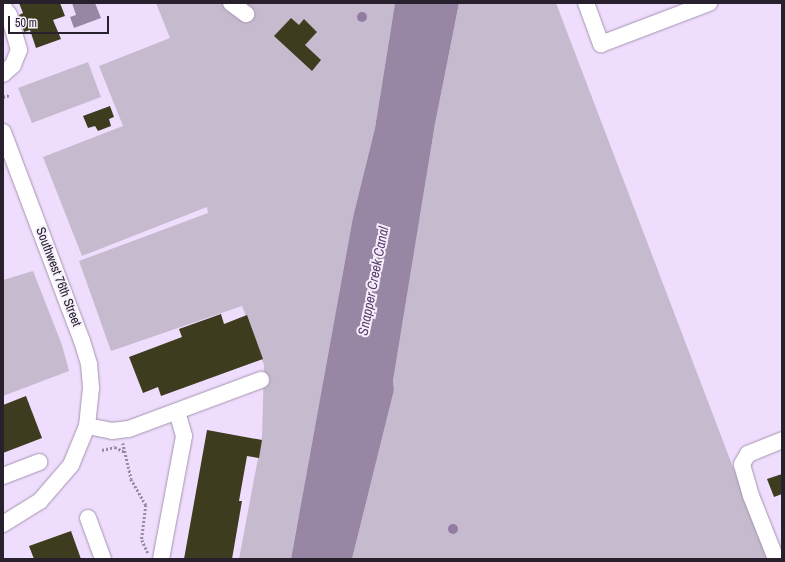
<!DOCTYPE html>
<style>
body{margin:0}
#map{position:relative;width:785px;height:562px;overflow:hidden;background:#efddfd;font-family:"Archivo Narrow",sans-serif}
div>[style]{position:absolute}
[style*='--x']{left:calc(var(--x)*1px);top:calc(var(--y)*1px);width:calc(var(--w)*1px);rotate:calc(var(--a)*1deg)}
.green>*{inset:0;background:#c6bbce}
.water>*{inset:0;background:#9887a4}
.building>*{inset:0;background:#3d3c1f}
.path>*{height:2.5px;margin-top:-1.25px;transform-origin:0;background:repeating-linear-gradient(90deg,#988aa2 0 2px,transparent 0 4px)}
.roads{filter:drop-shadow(0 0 1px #a493b0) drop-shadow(0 0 1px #a493b0)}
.minor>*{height:16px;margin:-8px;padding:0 8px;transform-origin:8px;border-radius:8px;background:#fff}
.trees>*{width:10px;height:10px;margin:-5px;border-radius:50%;background:#937ca2}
span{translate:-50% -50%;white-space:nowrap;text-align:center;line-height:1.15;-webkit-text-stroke:4px #f6effc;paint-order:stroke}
.street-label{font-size:13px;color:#28212d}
.water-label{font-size:14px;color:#5a406b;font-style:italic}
.frame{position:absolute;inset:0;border:4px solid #28212d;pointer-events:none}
.scale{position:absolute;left:8px;top:16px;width:101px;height:18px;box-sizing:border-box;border:2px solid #28212d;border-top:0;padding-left:5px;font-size:12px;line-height:14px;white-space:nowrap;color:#28212d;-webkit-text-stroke:3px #f6effc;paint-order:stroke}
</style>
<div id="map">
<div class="green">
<div style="clip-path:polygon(156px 3px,395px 3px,375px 128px,353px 217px,291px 559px,239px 559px,262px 437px,264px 365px,242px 306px,111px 351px,79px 261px,208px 213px,207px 207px,82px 256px,43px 157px,123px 126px,99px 66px,170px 38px)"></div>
<div style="clip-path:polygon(459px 3px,556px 3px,768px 559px,352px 559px,394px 390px,393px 381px,435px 124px)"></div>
<div style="clip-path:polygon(88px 62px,101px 97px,32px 123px,18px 88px)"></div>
<div style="clip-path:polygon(33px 271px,62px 345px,69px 371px,3px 396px,3px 280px)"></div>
</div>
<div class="water">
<div style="clip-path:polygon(72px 3px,95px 3px,101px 18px,74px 28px,70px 17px,76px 15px)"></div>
<div style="clip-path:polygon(395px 3px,459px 3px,435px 124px,393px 381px,394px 390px,352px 559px,291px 559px,353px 217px,375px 128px)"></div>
</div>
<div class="building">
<div style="clip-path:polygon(19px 3px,60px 3px,65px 16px,53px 20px,61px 39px,36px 48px,30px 30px,24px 32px,19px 15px,23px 13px)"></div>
<div style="clip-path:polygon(291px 18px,299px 25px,304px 19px,317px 32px,305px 45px,321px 60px,312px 71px,274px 36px)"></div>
<div style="clip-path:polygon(110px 106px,114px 117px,109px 119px,111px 126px,98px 131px,95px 126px,88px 128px,83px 116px)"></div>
<div style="clip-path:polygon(221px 314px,224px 324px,247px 315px,263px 359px,161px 396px,158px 387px,143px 393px,129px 357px,182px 337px,179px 329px)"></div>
<div style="clip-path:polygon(26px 396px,42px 438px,3px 453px,3px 405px)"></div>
<div style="clip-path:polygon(207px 430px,262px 440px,259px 458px,247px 456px,239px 501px,242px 501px,232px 559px,184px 559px)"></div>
<div style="clip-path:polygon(782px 474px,782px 494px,774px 497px,767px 479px)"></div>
<div style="clip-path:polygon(71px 531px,81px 559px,34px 559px,29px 546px)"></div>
</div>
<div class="path">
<div style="--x:3;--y:97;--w:7;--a:-16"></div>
<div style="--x:123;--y:443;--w:37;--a:77"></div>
<div style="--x:131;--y:479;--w:30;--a:60"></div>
<div style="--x:146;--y:505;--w:35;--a:97"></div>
<div style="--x:142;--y:540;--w:14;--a:65"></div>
<div style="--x:102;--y:450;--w:13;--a:-13"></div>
<div style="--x:115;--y:447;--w:11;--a:27"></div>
</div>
<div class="roads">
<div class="minor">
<div style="--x:231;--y:3;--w:19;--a:36"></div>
<div style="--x:586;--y:3;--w:44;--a:69.9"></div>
<div style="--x:601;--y:44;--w:116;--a:-20.8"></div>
<div style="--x:3;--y:7;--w:10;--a:53"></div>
<div style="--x:9;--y:15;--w:36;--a:74"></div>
<div style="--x:19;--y:50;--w:16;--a:112"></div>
<div style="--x:13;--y:65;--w:13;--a:138"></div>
<div style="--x:3;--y:132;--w:223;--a:69.3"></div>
<div style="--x:82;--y:341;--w:24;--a:73"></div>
<div style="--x:89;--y:364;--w:24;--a:85"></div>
<div style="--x:91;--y:388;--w:38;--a:96"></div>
<div style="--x:87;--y:426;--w:42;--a:112.3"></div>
<div style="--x:71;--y:465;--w:48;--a:130.7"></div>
<div style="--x:40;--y:501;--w:44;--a:148.1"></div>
<div style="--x:87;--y:426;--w:25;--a:11"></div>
<div style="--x:112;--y:431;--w:17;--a:-7"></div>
<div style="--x:129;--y:429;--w:141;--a:-20.4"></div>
<div style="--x:3;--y:476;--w:39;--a:-21"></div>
<div style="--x:88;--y:518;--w:44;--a:69.9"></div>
<div style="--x:161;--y:559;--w:125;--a:-79.4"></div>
<div style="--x:184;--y:436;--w:25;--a:-106"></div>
<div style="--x:776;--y:559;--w:68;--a:-111.6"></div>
<div style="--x:751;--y:496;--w:33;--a:-106"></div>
<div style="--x:742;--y:464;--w:12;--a:-59"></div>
<div style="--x:748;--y:454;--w:37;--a:-22"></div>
</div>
</div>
<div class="trees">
<div style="left:362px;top:17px"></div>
<div style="left:453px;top:529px"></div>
</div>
<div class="street-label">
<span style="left:58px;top:277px;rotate:69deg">Southwest 76th Street</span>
</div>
<div class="water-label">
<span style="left:373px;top:281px;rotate:-79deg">Snapper Creek Canal</span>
</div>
<div class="frame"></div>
<div class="scale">50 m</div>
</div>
